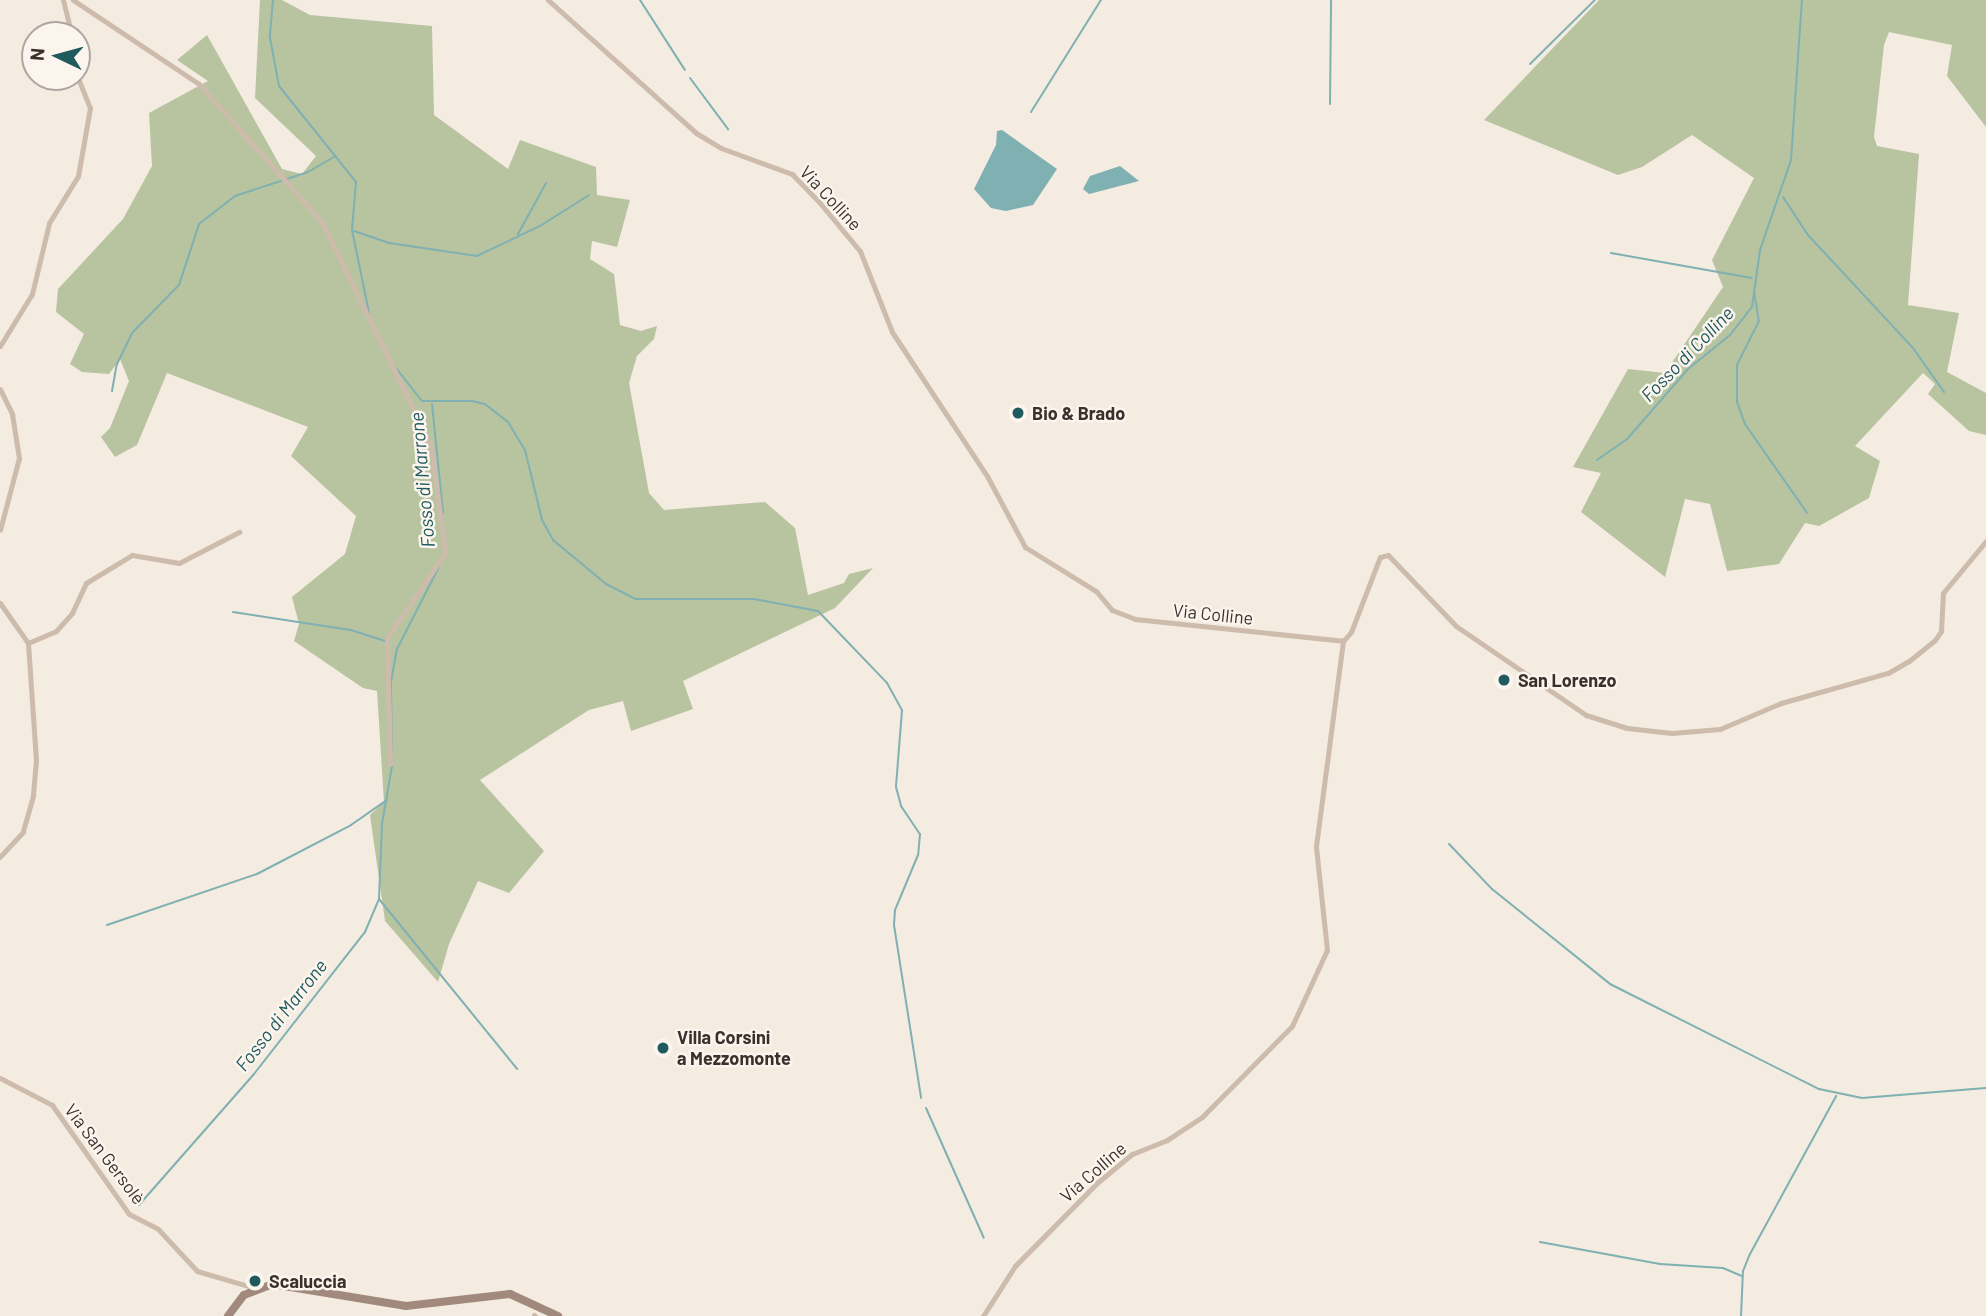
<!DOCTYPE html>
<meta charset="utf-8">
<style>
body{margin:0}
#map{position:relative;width:1986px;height:1316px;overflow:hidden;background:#f4ebe1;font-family:Barlow,sans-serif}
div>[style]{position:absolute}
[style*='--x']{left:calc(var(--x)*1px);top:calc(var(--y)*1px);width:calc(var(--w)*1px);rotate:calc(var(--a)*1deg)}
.green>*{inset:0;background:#b8c4a0}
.water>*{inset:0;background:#7fb0b2}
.stream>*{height:2px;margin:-1px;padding:0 1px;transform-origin:1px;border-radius:1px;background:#7fb0b2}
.minor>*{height:5px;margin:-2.5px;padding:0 2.5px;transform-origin:2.5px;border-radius:2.5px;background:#cdbbac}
.secondary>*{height:8px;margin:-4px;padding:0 4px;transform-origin:4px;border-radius:4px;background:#a18a7d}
.dots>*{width:19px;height:19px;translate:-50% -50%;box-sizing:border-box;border:4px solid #fbf5ee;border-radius:50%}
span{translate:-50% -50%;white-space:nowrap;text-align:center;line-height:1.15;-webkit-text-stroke:5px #fbf5ee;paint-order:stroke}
.street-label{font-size:18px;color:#3b302b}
.poi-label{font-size:18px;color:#3b302b;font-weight:700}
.left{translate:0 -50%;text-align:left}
.water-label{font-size:19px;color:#1f5a5e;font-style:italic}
.north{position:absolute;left:21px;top:21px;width:70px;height:70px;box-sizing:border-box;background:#fbf5ee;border:2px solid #aea6a0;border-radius:50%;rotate:275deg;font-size:19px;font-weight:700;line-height:28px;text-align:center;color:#3b302b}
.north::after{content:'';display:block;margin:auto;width:24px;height:32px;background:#1f5a5e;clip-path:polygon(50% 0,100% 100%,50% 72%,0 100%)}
</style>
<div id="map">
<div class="green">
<div style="clip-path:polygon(260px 0,282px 0,310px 15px,432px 26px,434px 115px,508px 169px,520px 140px,596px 167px,597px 195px,630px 200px,617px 247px,592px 241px,590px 259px,614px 274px,620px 325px,641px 331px,657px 326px,654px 339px,637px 356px,629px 383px,649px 493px,664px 510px,765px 502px,795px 528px,808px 595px,844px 583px,849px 574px,873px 568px,835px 608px,683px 681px,693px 709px,631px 731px,623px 701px,589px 710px,480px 780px,544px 851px,509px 893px,478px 881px,449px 944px,438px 982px,385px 921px,370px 815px,384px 802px,377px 691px,363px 688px,294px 641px,299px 624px,292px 597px,345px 554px,356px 516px,291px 456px,308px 427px,167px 373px,137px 445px,115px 457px,101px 437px,110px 428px,129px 381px,120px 359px,109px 374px,82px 372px,70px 364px,84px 334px,56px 312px,58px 289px,123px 219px,152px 166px,149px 113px,208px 81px,177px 60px,207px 35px,282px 169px,302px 174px,316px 156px,255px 98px)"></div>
<div style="clip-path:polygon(1599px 0,1986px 0,1986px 127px,1947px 76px,1952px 45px,1889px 32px,1884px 45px,1874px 137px,1877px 146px,1919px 154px,1908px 305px,1959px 313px,1947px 372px,1986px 393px,1986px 435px,1969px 431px,1928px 394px,1935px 384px,1923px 373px,1855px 446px,1880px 461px,1869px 498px,1819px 526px,1805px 523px,1779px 564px,1727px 571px,1710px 504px,1685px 499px,1665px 577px,1581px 512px,1601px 473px,1573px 467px,1628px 369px,1665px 373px,1723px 287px,1712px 260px,1754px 178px,1692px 135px,1642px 167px,1618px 175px,1484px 120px)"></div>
</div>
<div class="water">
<div style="clip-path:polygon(1002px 130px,1057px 169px,1033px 205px,1006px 211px,991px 208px,974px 189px,996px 145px,997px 131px)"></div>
<div style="clip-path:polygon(1120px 166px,1139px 181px,1089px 194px,1083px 189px,1090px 176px)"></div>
</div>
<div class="stream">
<div style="--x:273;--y:0;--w:38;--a:95"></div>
<div style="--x:270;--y:38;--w:49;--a:79.4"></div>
<div style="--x:279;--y:86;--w:123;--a:51.3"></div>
<div style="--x:356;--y:182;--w:48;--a:94.8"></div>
<div style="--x:352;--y:230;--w:85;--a:78.4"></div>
<div style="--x:640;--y:0;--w:83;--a:57.3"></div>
<div style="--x:1530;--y:64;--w:91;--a:-44.6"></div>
<div style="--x:690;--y:78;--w:64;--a:53.3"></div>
<div style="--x:1330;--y:104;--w:104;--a:-89.4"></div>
<div style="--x:1031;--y:112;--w:132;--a:-58"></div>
<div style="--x:1783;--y:197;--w:45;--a:56.7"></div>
<div style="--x:1808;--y:235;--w:154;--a:47.1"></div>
<div style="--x:1913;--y:348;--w:54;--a:54.8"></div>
<div style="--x:354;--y:231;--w:37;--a:19"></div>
<div style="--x:389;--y:243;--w:89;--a:8.4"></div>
<div style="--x:477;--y:256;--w:70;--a:-25.5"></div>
<div style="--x:540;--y:226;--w:58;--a:-32.3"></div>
<div style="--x:518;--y:234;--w:58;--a:-61.2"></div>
<div style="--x:1611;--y:253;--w:143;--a:10.1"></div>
<div style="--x:1754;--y:291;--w:30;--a:81"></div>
<div style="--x:1759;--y:321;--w:49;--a:116.6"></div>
<div style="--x:1737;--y:365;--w:37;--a:90"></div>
<div style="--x:1737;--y:402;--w:23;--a:70"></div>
<div style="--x:1745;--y:424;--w:108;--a:55.1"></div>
<div style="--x:396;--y:368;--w:42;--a:51.8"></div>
<div style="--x:422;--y:401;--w:50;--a:0"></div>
<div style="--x:472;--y:401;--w:13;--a:13"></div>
<div style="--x:485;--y:404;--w:29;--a:38"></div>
<div style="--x:508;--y:422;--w:33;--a:59"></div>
<div style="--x:525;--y:450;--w:72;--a:76.3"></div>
<div style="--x:542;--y:520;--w:23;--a:61"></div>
<div style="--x:553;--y:540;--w:69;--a:39.7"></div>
<div style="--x:606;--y:584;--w:34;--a:27"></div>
<div style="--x:636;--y:599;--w:118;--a:0"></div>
<div style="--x:754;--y:599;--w:65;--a:10.6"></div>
<div style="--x:818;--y:611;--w:100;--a:46.2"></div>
<div style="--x:887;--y:683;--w:31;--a:61"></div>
<div style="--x:902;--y:710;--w:77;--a:94.5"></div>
<div style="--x:896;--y:787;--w:20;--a:75"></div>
<div style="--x:901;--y:806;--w:34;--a:56"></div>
<div style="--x:920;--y:834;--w:21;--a:95"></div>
<div style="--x:918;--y:855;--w:60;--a:112.7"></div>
<div style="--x:895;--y:910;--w:15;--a:94"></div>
<div style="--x:894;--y:925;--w:175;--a:81.1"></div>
<div style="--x:112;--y:391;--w:27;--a:-80"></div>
<div style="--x:117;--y:364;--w:34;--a:-64"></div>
<div style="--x:132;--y:333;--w:67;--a:-45.6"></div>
<div style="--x:179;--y:285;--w:64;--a:-71.8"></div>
<div style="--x:199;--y:224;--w:46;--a:-37.9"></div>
<div style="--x:235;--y:196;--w:77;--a:-18.2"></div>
<div style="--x:308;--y:172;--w:32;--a:-30"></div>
<div style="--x:432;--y:404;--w:110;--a:84.2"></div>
<div style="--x:1597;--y:460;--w:38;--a:-35"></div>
<div style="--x:1628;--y:438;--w:91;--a:-49"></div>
<div style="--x:1688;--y:369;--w:54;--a:-39"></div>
<div style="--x:1730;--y:335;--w:36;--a:-52"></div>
<div style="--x:1752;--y:307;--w:58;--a:-82"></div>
<div style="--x:1760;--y:250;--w:95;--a:-71"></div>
<div style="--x:1791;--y:160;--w:160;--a:-86.1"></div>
<div style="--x:233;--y:612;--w:119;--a:8.7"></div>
<div style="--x:351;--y:630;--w:35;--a:18"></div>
<div style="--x:392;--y:757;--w:75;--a:-90.8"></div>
<div style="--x:391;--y:682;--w:34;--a:-80"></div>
<div style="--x:397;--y:649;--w:92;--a:-62.9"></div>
<div style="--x:1449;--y:844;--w:62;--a:46.3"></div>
<div style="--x:1492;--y:889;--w:151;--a:38.8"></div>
<div style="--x:1610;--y:984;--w:234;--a:26.7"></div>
<div style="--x:1819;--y:1089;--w:44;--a:11.8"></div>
<div style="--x:1862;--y:1098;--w:124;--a:-4.6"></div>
<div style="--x:379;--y:899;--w:219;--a:50.9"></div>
<div style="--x:107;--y:925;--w:158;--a:-18.8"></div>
<div style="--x:257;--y:874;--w:106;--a:-27.5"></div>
<div style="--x:351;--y:825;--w:44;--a:-34.8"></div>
<div style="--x:926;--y:1108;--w:142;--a:66"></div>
<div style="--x:139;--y:1205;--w:174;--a:-48.7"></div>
<div style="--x:254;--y:1074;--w:180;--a:-52"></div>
<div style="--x:365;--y:932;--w:36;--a:-67"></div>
<div style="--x:379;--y:899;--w:75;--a:-87.7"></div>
<div style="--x:382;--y:824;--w:59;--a:-80.2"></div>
<div style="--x:1540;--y:1242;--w:122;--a:10.4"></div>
<div style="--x:1660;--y:1264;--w:63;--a:3.6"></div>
<div style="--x:1723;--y:1268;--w:21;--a:23"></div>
<div style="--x:1741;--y:1316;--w:45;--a:-87.5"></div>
<div style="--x:1743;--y:1271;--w:18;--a:-68"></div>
<div style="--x:1750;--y:1254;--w:180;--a:-61.4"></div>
</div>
<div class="minor">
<div style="--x:63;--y:0;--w:36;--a:76"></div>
<div style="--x:73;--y:0;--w:151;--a:33.7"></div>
<div style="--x:199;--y:84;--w:185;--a:48.3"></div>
<div style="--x:322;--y:222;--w:248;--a:64"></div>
<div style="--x:431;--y:445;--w:109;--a:82.6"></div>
<div style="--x:445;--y:553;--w:103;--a:124.3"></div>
<div style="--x:387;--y:638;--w:126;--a:88.6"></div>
<div style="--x:548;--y:0;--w:199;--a:41.9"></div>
<div style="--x:696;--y:133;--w:29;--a:31"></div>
<div style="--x:721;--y:148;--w:76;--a:20.1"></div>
<div style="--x:792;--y:174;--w:39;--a:46"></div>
<div style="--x:819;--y:202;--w:64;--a:50.1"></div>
<div style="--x:860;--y:251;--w:87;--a:68.4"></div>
<div style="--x:892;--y:332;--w:173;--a:56.6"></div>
<div style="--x:987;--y:476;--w:81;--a:61.8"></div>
<div style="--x:1025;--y:547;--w:84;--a:31.8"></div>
<div style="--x:1096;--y:591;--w:25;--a:50"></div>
<div style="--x:1112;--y:610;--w:25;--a:21"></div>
<div style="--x:1135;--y:619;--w:209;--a:6"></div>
<div style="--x:1343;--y:641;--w:208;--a:97.5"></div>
<div style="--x:1316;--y:847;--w:104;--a:83.9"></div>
<div style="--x:1327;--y:950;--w:84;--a:114.7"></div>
<div style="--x:1292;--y:1026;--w:128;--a:134.7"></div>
<div style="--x:1202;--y:1117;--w:42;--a:146.7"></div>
<div style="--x:1167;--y:1140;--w:38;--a:158"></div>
<div style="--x:1132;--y:1154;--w:44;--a:140.5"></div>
<div style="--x:1098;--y:1182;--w:118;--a:134.7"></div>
<div style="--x:1015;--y:1266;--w:59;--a:122.6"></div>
<div style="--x:0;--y:346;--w:61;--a:-58.4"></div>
<div style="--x:32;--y:294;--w:73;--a:-76.5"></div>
<div style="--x:49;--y:223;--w:55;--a:-58.3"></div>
<div style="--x:78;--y:176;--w:69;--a:-80"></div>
<div style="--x:90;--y:108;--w:35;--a:-112"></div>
<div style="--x:0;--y:389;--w:28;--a:64"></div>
<div style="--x:12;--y:414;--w:45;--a:81"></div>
<div style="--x:19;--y:458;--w:74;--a:104.8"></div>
<div style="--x:0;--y:603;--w:49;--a:55"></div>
<div style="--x:28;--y:643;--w:117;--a:86.1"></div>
<div style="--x:36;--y:760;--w:36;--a:95"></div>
<div style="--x:33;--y:796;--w:37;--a:106"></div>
<div style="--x:23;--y:832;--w:34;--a:133"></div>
<div style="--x:1343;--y:641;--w:12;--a:-48"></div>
<div style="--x:1351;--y:632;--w:80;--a:-68.9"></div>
<div style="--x:1380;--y:557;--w:8;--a:-14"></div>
<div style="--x:1388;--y:555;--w:98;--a:46.2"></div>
<div style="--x:1456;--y:626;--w:158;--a:34.4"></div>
<div style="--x:1586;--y:715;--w:43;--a:17.6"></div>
<div style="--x:1627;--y:728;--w:45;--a:6.3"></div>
<div style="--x:1672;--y:733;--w:48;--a:-4.8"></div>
<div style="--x:1720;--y:729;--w:66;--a:-23.1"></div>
<div style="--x:1781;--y:703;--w:111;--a:-15.7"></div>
<div style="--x:1888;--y:673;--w:24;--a:-30"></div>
<div style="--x:1909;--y:661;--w:33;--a:-39"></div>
<div style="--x:1935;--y:640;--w:11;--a:-56"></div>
<div style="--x:1941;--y:631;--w:38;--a:-87"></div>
<div style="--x:1943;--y:593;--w:67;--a:-50.4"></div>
<div style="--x:28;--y:643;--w:30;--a:-23"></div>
<div style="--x:56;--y:631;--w:24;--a:-48"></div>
<div style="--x:72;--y:613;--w:33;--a:-65"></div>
<div style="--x:86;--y:583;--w:54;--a:-31.3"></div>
<div style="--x:132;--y:555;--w:48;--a:9.7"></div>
<div style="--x:179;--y:563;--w:68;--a:-27.3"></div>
<div style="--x:0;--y:1078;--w:59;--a:27.4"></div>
<div style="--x:52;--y:1105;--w:133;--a:54.8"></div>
<div style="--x:129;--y:1214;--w:33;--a:27"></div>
<div style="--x:158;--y:1229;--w:57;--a:47.1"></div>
<div style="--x:197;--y:1271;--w:60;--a:16.3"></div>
<div style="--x:534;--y:1315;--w:1;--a:45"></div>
</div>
<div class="secondary">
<div style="--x:228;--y:1316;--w:26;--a:-53"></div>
<div style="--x:244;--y:1295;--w:30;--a:-21"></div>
<div style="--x:272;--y:1284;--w:136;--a:9.3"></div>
<div style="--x:406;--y:1306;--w:105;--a:-6.6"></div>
<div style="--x:510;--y:1294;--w:53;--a:24.6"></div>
</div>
<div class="dots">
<div style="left:1018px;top:413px;background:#1f5a5e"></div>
<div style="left:1504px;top:680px;background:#1f5a5e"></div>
<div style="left:663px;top:1048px;background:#1f5a5e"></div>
<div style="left:255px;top:1281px;background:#1f5a5e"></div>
</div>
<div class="street-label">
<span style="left:831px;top:198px;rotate:47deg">Via Colline</span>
<span style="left:1213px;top:614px;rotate:6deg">Via Colline</span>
<span style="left:105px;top:1154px;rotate:53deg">Via San Gersolè</span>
<span style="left:1093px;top:1172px;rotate:-41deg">Via Colline</span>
</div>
<div class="poi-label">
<span class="left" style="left:1032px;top:413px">Bio &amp; Brado</span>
<span class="left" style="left:1518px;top:680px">San Lorenzo</span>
<span class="left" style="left:677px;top:1048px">Villa Corsini<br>a Mezzomonte</span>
<span class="left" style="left:269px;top:1281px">Scaluccia</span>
</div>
<div class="water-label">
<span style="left:1687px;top:354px;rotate:-46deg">Fosso di Colline</span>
<span style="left:422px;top:480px;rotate:-95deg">Fosso di Marrone</span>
<span style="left:281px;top:1015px;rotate:-52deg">Fosso di Marrone</span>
</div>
<div class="north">N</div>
</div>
